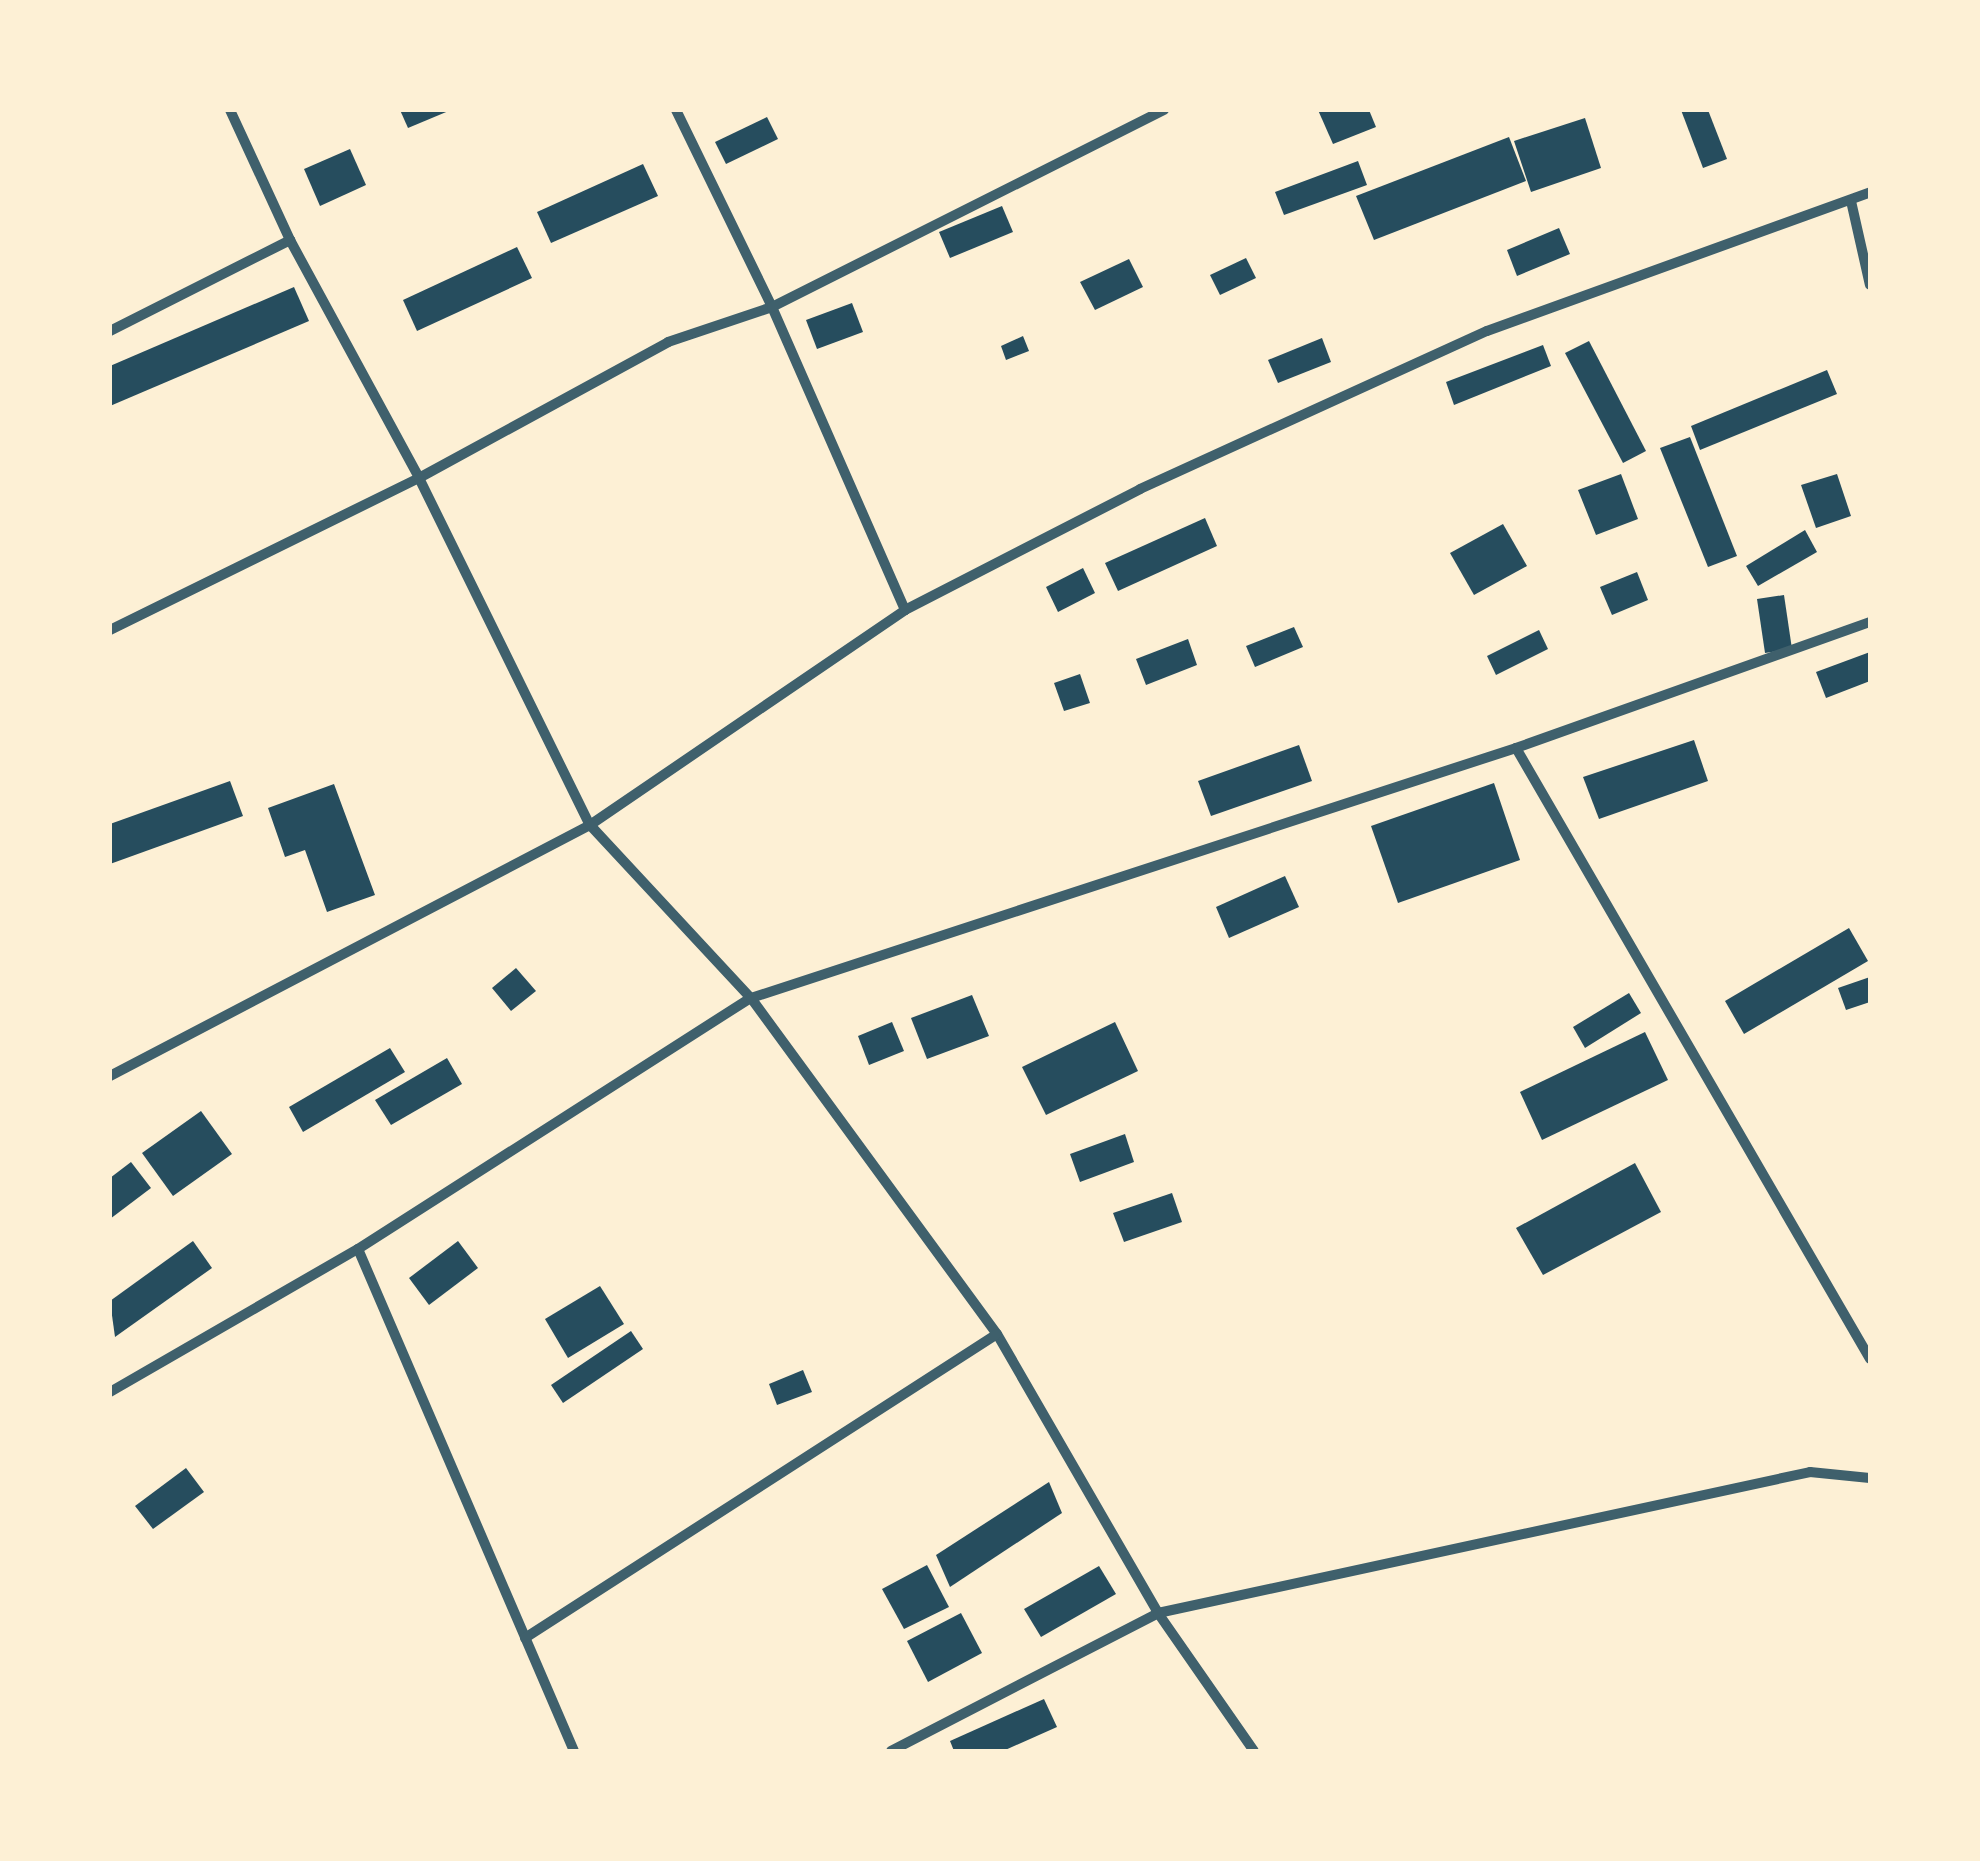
<!DOCTYPE html>
<style>
body{margin:0}
#map{position:relative;width:1980px;height:1861px;overflow:hidden;background:#fdf0d5;font-family:Inter,sans-serif}
div>[style]{position:absolute}
[style*='--x']{left:calc(var(--x)*1px);top:calc(var(--y)*1px);width:calc(var(--w)*1px);rotate:calc(var(--a)*1deg)}
.building>*{inset:0;background:#264d5e}
.minor>*{height:10px;margin:-5px;padding:0 5px;transform-origin:5px;border-radius:5px;background:#3f606c}
span{translate:-50% -50%;white-space:nowrap;text-align:center;line-height:1.15;-webkit-text-stroke:10px #fdf0d5;paint-order:stroke}
.frame{position:absolute;inset:0;border:112px solid #fdf0d5;pointer-events:none}
</style>
<div id="map">
<div class="building">
<div style="clip-path:polygon(400px 110px,451px 110px,408px 128px)"></div>
<div style="clip-path:polygon(1318px 110px,1369px 110px,1376px 127px,1333px 144px)"></div>
<div style="clip-path:polygon(1681px 110px,1708px 110px,1727px 159px,1703px 168px)"></div>
<div style="clip-path:polygon(767px 117px,778px 139px,726px 164px,715px 142px)"></div>
<div style="clip-path:polygon(1585px 118px,1601px 168px,1531px 192px,1514px 141px)"></div>
<div style="clip-path:polygon(1509px 137px,1526px 181px,1374px 240px,1356px 196px)"></div>
<div style="clip-path:polygon(350px 149px,366px 185px,320px 206px,304px 169px)"></div>
<div style="clip-path:polygon(1358px 161px,1367px 185px,1284px 215px,1275px 192px)"></div>
<div style="clip-path:polygon(643px 164px,658px 196px,551px 243px,537px 212px)"></div>
<div style="clip-path:polygon(1002px 206px,1013px 232px,950px 258px,939px 232px)"></div>
<div style="clip-path:polygon(1559px 228px,1570px 254px,1517px 276px,1507px 250px)"></div>
<div style="clip-path:polygon(517px 247px,532px 278px,417px 331px,403px 300px)"></div>
<div style="clip-path:polygon(1246px 258px,1256px 278px,1220px 295px,1210px 275px)"></div>
<div style="clip-path:polygon(1129px 259px,1143px 287px,1095px 310px,1080px 282px)"></div>
<div style="clip-path:polygon(294px 287px,309px 321px,110px 406px,110px 366px)"></div>
<div style="clip-path:polygon(852px 303px,863px 332px,817px 349px,806px 320px)"></div>
<div style="clip-path:polygon(1023px 336px,1029px 351px,1006px 360px,1001px 346px)"></div>
<div style="clip-path:polygon(1322px 338px,1331px 362px,1278px 383px,1268px 360px)"></div>
<div style="clip-path:polygon(1589px 341px,1646px 451px,1623px 463px,1565px 353px)"></div>
<div style="clip-path:polygon(1543px 345px,1551px 366px,1454px 405px,1446px 382px)"></div>
<div style="clip-path:polygon(1827px 370px,1837px 394px,1700px 450px,1691px 426px)"></div>
<div style="clip-path:polygon(1690px 437px,1737px 556px,1708px 567px,1660px 448px)"></div>
<div style="clip-path:polygon(1621px 474px,1638px 519px,1596px 535px,1578px 490px)"></div>
<div style="clip-path:polygon(1837px 474px,1851px 516px,1816px 528px,1801px 485px)"></div>
<div style="clip-path:polygon(1205px 518px,1217px 546px,1118px 591px,1105px 563px)"></div>
<div style="clip-path:polygon(1503px 524px,1527px 566px,1474px 595px,1450px 553px)"></div>
<div style="clip-path:polygon(1805px 530px,1817px 552px,1758px 586px,1746px 566px)"></div>
<div style="clip-path:polygon(1083px 568px,1095px 593px,1058px 612px,1046px 587px)"></div>
<div style="clip-path:polygon(1637px 572px,1648px 600px,1612px 615px,1600px 587px)"></div>
<div style="clip-path:polygon(1784px 595px,1792px 649px,1765px 653px,1757px 599px)"></div>
<div style="clip-path:polygon(1294px 627px,1303px 647px,1255px 667px,1246px 646px)"></div>
<div style="clip-path:polygon(1539px 630px,1548px 649px,1496px 675px,1487px 656px)"></div>
<div style="clip-path:polygon(1188px 639px,1197px 665px,1146px 685px,1136px 659px)"></div>
<div style="clip-path:polygon(1870px 652px,1870px 681px,1826px 698px,1816px 672px)"></div>
<div style="clip-path:polygon(1080px 674px,1090px 703px,1064px 711px,1054px 683px)"></div>
<div style="clip-path:polygon(1694px 740px,1708px 781px,1599px 819px,1583px 777px)"></div>
<div style="clip-path:polygon(1299px 745px,1312px 781px,1211px 816px,1198px 781px)"></div>
<div style="clip-path:polygon(230px 781px,243px 816px,110px 864px,110px 824px)"></div>
<div style="clip-path:polygon(1494px 783px,1520px 860px,1398px 903px,1371px 826px)"></div>
<div style="clip-path:polygon(334px 784px,375px 895px,327px 912px,305px 850px,285px 857px,268px 808px)"></div>
<div style="clip-path:polygon(1285px 876px,1299px 907px,1229px 938px,1216px 907px)"></div>
<div style="clip-path:polygon(1849px 928px,1868px 961px,1744px 1034px,1725px 1001px)"></div>
<div style="clip-path:polygon(516px 968px,536px 991px,511px 1011px,492px 988px)"></div>
<div style="clip-path:polygon(1870px 977px,1870px 1002px,1846px 1010px,1838px 988px)"></div>
<div style="clip-path:polygon(1629px 993px,1641px 1013px,1585px 1048px,1573px 1027px)"></div>
<div style="clip-path:polygon(972px 995px,989px 1036px,927px 1059px,911px 1018px)"></div>
<div style="clip-path:polygon(892px 1022px,904px 1051px,869px 1065px,858px 1036px)"></div>
<div style="clip-path:polygon(1115px 1022px,1138px 1071px,1046px 1115px,1022px 1067px)"></div>
<div style="clip-path:polygon(1645px 1032px,1668px 1080px,1542px 1140px,1520px 1092px)"></div>
<div style="clip-path:polygon(390px 1048px,405px 1072px,303px 1132px,289px 1107px)"></div>
<div style="clip-path:polygon(447px 1058px,462px 1084px,391px 1125px,375px 1100px)"></div>
<div style="clip-path:polygon(201px 1111px,232px 1154px,173px 1196px,142px 1153px)"></div>
<div style="clip-path:polygon(1125px 1134px,1134px 1162px,1080px 1182px,1070px 1154px)"></div>
<div style="clip-path:polygon(131px 1162px,151px 1188px,110px 1219px,110px 1178px)"></div>
<div style="clip-path:polygon(1635px 1163px,1661px 1212px,1543px 1275px,1516px 1228px)"></div>
<div style="clip-path:polygon(1172px 1193px,1182px 1222px,1124px 1242px,1113px 1213px)"></div>
<div style="clip-path:polygon(193px 1241px,212px 1268px,115px 1337px,110px 1301px)"></div>
<div style="clip-path:polygon(458px 1241px,478px 1268px,429px 1305px,409px 1278px)"></div>
<div style="clip-path:polygon(600px 1286px,624px 1324px,568px 1358px,545px 1319px)"></div>
<div style="clip-path:polygon(631px 1331px,643px 1349px,563px 1403px,551px 1385px)"></div>
<div style="clip-path:polygon(803px 1370px,812px 1392px,777px 1405px,769px 1384px)"></div>
<div style="clip-path:polygon(186px 1468px,204px 1492px,153px 1529px,135px 1506px)"></div>
<div style="clip-path:polygon(1049px 1482px,1062px 1513px,950px 1587px,936px 1555px)"></div>
<div style="clip-path:polygon(927px 1565px,949px 1607px,904px 1629px,882px 1589px)"></div>
<div style="clip-path:polygon(1099px 1566px,1116px 1594px,1041px 1637px,1024px 1609px)"></div>
<div style="clip-path:polygon(961px 1613px,982px 1653px,928px 1682px,907px 1641px)"></div>
<div style="clip-path:polygon(1044px 1699px,1057px 1727px,1003px 1751px,954px 1751px,950px 1741px)"></div>
</div>
<div class="minor">
<div style="--x:230;--y:110;--w:143;--a:65.2"></div>
<div style="--x:290;--y:240;--w:271;--a:61.5"></div>
<div style="--x:419;--y:478;--w:387;--a:63.8"></div>
<div style="--x:590;--y:825;--w:236;--a:47.1"></div>
<div style="--x:751;--y:998;--w:416;--a:53.8"></div>
<div style="--x:997;--y:1334;--w:322;--a:60"></div>
<div style="--x:1158;--y:1613;--w:168;--a:55.2"></div>
<div style="--x:676;--y:110;--w:219;--a:64"></div>
<div style="--x:772;--y:307;--w:331;--a:66.3"></div>
<div style="--x:1851;--y:201;--w:86;--a:77.3"></div>
<div style="--x:110;--y:331;--w:202;--a:-26.8"></div>
<div style="--x:110;--y:630;--w:344;--a:-26.2"></div>
<div style="--x:419;--y:478;--w:284;--a:-28.6"></div>
<div style="--x:668;--y:342;--w:110;--a:-18.6"></div>
<div style="--x:772;--y:307;--w:439;--a:-26.7"></div>
<div style="--x:1516;--y:748;--w:706;--a:59.91"></div>
<div style="--x:110;--y:1076;--w:542;--a:-27.61"></div>
<div style="--x:590;--y:825;--w:381;--a:-34.3"></div>
<div style="--x:905;--y:610;--w:264;--a:-27.2"></div>
<div style="--x:1140;--y:489;--w:381;--a:-24.5"></div>
<div style="--x:1487;--y:331;--w:407;--a:-19.9"></div>
<div style="--x:358;--y:1249;--w:546;--a:66.72"></div>
<div style="--x:110;--y:1392;--w:286;--a:-30"></div>
<div style="--x:358;--y:1249;--w:466;--a:-32.6"></div>
<div style="--x:751;--y:998;--w:805;--a:-18.1"></div>
<div style="--x:1516;--y:748;--w:376;--a:-19.6"></div>
<div style="--x:525;--y:1638;--w:561;--a:-32.78"></div>
<div style="--x:891;--y:1751;--w:301;--a:-27.3"></div>
<div style="--x:1158;--y:1613;--w:667;--a:-12.2"></div>
<div style="--x:1810;--y:1472;--w:60;--a:5.7"></div>
</div>
<div class="frame"></div>
</div>
